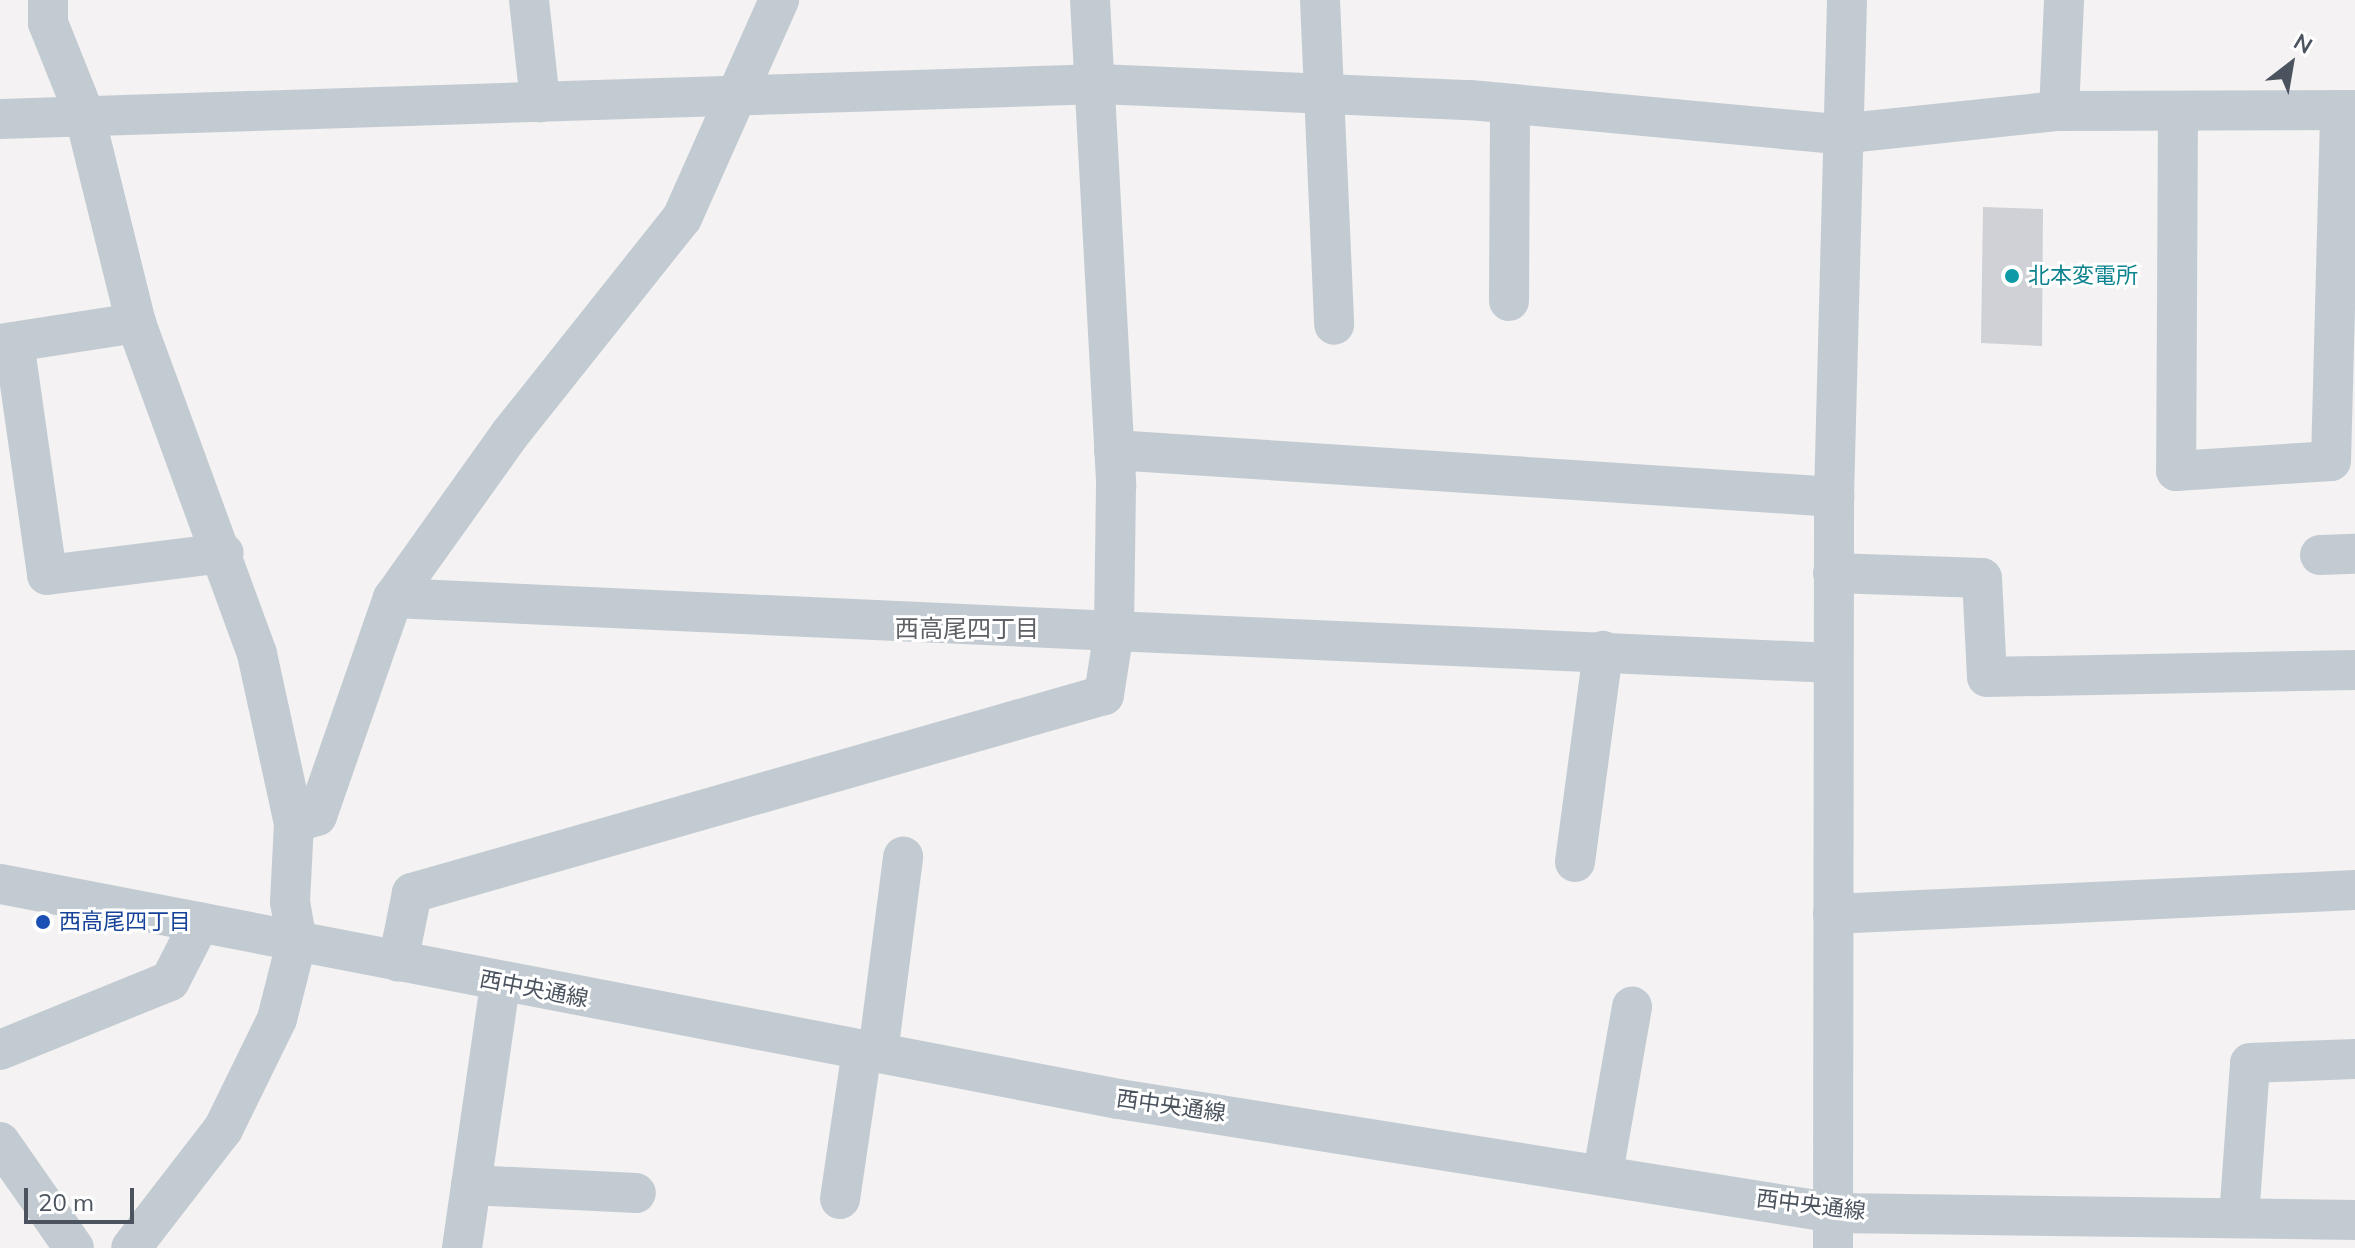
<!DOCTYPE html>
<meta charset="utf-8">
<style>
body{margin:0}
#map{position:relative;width:2355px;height:1248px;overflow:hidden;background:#f4f2f2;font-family:Mulish,"Noto Sans JP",sans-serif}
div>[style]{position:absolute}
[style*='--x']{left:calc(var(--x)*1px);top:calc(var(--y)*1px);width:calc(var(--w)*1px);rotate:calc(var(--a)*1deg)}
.building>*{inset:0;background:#cfd1d6}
.minor>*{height:40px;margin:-20px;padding:0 20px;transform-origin:20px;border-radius:20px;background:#c3cbd2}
.dots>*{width:22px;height:22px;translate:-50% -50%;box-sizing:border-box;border:4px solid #fff;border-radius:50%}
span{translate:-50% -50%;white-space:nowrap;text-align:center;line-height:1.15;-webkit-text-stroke:6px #fff;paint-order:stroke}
.culture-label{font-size:22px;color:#0d838f}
.left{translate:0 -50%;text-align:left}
.transit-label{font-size:22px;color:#164399}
.street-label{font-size:22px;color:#4a535e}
.neighbourhood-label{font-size:24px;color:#5e6166}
.north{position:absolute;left:2251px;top:24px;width:80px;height:80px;-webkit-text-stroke:6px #fff;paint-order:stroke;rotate:31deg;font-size:22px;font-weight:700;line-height:32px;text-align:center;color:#4a535e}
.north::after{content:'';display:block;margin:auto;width:28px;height:36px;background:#4a535e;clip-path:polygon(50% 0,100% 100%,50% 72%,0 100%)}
.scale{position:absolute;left:24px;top:1188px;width:110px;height:36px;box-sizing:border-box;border:4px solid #4a535e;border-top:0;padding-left:10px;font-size:24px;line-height:28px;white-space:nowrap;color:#4a535e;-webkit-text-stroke:6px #fff;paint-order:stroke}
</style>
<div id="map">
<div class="building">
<div style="clip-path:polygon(1983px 207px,2043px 209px,2042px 346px,1981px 343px)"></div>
</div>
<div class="minor">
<div style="--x:48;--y:0;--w:23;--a:90"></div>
<div style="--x:48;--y:23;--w:97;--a:68.2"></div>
<div style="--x:84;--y:113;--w:216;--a:76.1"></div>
<div style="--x:136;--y:323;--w:352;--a:69.9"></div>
<div style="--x:257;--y:654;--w:173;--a:77.7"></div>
<div style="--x:294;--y:823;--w:79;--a:92.9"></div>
<div style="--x:290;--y:902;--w:39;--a:80"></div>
<div style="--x:297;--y:940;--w:81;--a:104.2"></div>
<div style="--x:277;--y:1019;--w:123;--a:116.1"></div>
<div style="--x:223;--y:1129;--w:150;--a:127.7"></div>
<div style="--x:529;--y:0;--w:103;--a:83.8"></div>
<div style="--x:1090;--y:0;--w:487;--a:86.9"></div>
<div style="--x:1116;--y:486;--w:145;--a:90.8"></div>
<div style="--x:1114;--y:631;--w:719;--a:2.55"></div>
<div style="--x:1320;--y:0;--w:325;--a:87.5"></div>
<div style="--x:2059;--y:111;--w:111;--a:-87.4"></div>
<div style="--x:2178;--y:112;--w:359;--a:90.3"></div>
<div style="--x:2176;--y:471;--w:155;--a:-3.7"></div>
<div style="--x:2331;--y:461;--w:350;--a:-88.5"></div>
<div style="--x:0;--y:119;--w:1100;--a:-1.82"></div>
<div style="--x:1099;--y:84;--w:371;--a:2.5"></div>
<div style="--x:1470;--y:100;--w:371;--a:5.3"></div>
<div style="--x:1839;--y:134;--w:221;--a:-6"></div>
<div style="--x:2059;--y:111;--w:296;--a:-0.2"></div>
<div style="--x:1509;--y:301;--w:197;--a:-89.7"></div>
<div style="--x:14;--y:342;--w:235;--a:81.9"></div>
<div style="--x:47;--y:575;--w:178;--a:-7.1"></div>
<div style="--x:0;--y:344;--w:138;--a:-8.8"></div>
<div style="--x:1114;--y:450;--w:722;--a:3.73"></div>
<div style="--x:2320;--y:555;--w:35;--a:-2"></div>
<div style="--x:1833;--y:573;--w:149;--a:1.9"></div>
<div style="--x:1982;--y:578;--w:99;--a:87.1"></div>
<div style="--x:1987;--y:677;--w:368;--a:-1.1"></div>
<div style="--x:393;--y:598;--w:722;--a:2.62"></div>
<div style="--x:1114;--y:631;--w:65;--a:98.9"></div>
<div style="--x:1104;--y:695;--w:720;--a:164.03"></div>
<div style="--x:412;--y:893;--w:70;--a:101.5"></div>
<div style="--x:294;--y:823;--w:24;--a:-17"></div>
<div style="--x:317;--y:816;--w:231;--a:-70.8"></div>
<div style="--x:393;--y:598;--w:201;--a:-54.5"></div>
<div style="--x:510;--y:434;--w:276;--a:-51.5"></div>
<div style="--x:682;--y:218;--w:239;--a:-66"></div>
<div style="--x:1575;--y:862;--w:213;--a:-82.4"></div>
<div style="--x:0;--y:884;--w:1139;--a:10.88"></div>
<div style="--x:1119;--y:1099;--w:725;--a:9.05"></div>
<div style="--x:1835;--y:1213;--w:520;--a:0.77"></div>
<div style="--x:1833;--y:914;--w:523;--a:-2.63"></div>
<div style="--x:0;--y:1050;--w:183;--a:-22.1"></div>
<div style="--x:170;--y:981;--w:66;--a:-63"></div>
<div style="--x:878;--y:1053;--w:198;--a:-82.7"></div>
<div style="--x:0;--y:1142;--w:129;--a:55.1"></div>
<div style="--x:1603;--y:1173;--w:169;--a:-80.1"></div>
<div style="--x:471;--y:1185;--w:165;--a:2.8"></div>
<div style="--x:840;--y:1199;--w:151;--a:-81.6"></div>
<div style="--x:2239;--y:1218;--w:155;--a:-85.9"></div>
<div style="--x:2250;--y:1063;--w:105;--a:-2.2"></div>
<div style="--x:462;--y:1248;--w:268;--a:-81.8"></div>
<div style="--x:1833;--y:1248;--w:751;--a:-89.92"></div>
<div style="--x:1834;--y:497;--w:497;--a:-88.5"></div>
</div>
<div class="dots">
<div style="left:2012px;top:276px;background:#0f9aa8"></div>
<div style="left:43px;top:922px;background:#1a4fb4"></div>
</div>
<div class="culture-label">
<span class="left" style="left:2028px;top:276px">北本変電所</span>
</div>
<div class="transit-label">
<span class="left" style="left:59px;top:922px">西高尾四丁目</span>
</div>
<div class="street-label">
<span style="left:534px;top:989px;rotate:11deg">西中央通線</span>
<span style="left:1171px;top:1106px;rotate:8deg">西中央通線</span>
<span style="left:1811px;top:1205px;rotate:7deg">西中央通線</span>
</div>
<div class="neighbourhood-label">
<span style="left:967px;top:629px">西高尾四丁目</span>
</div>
<div class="north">N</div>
<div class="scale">20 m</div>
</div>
